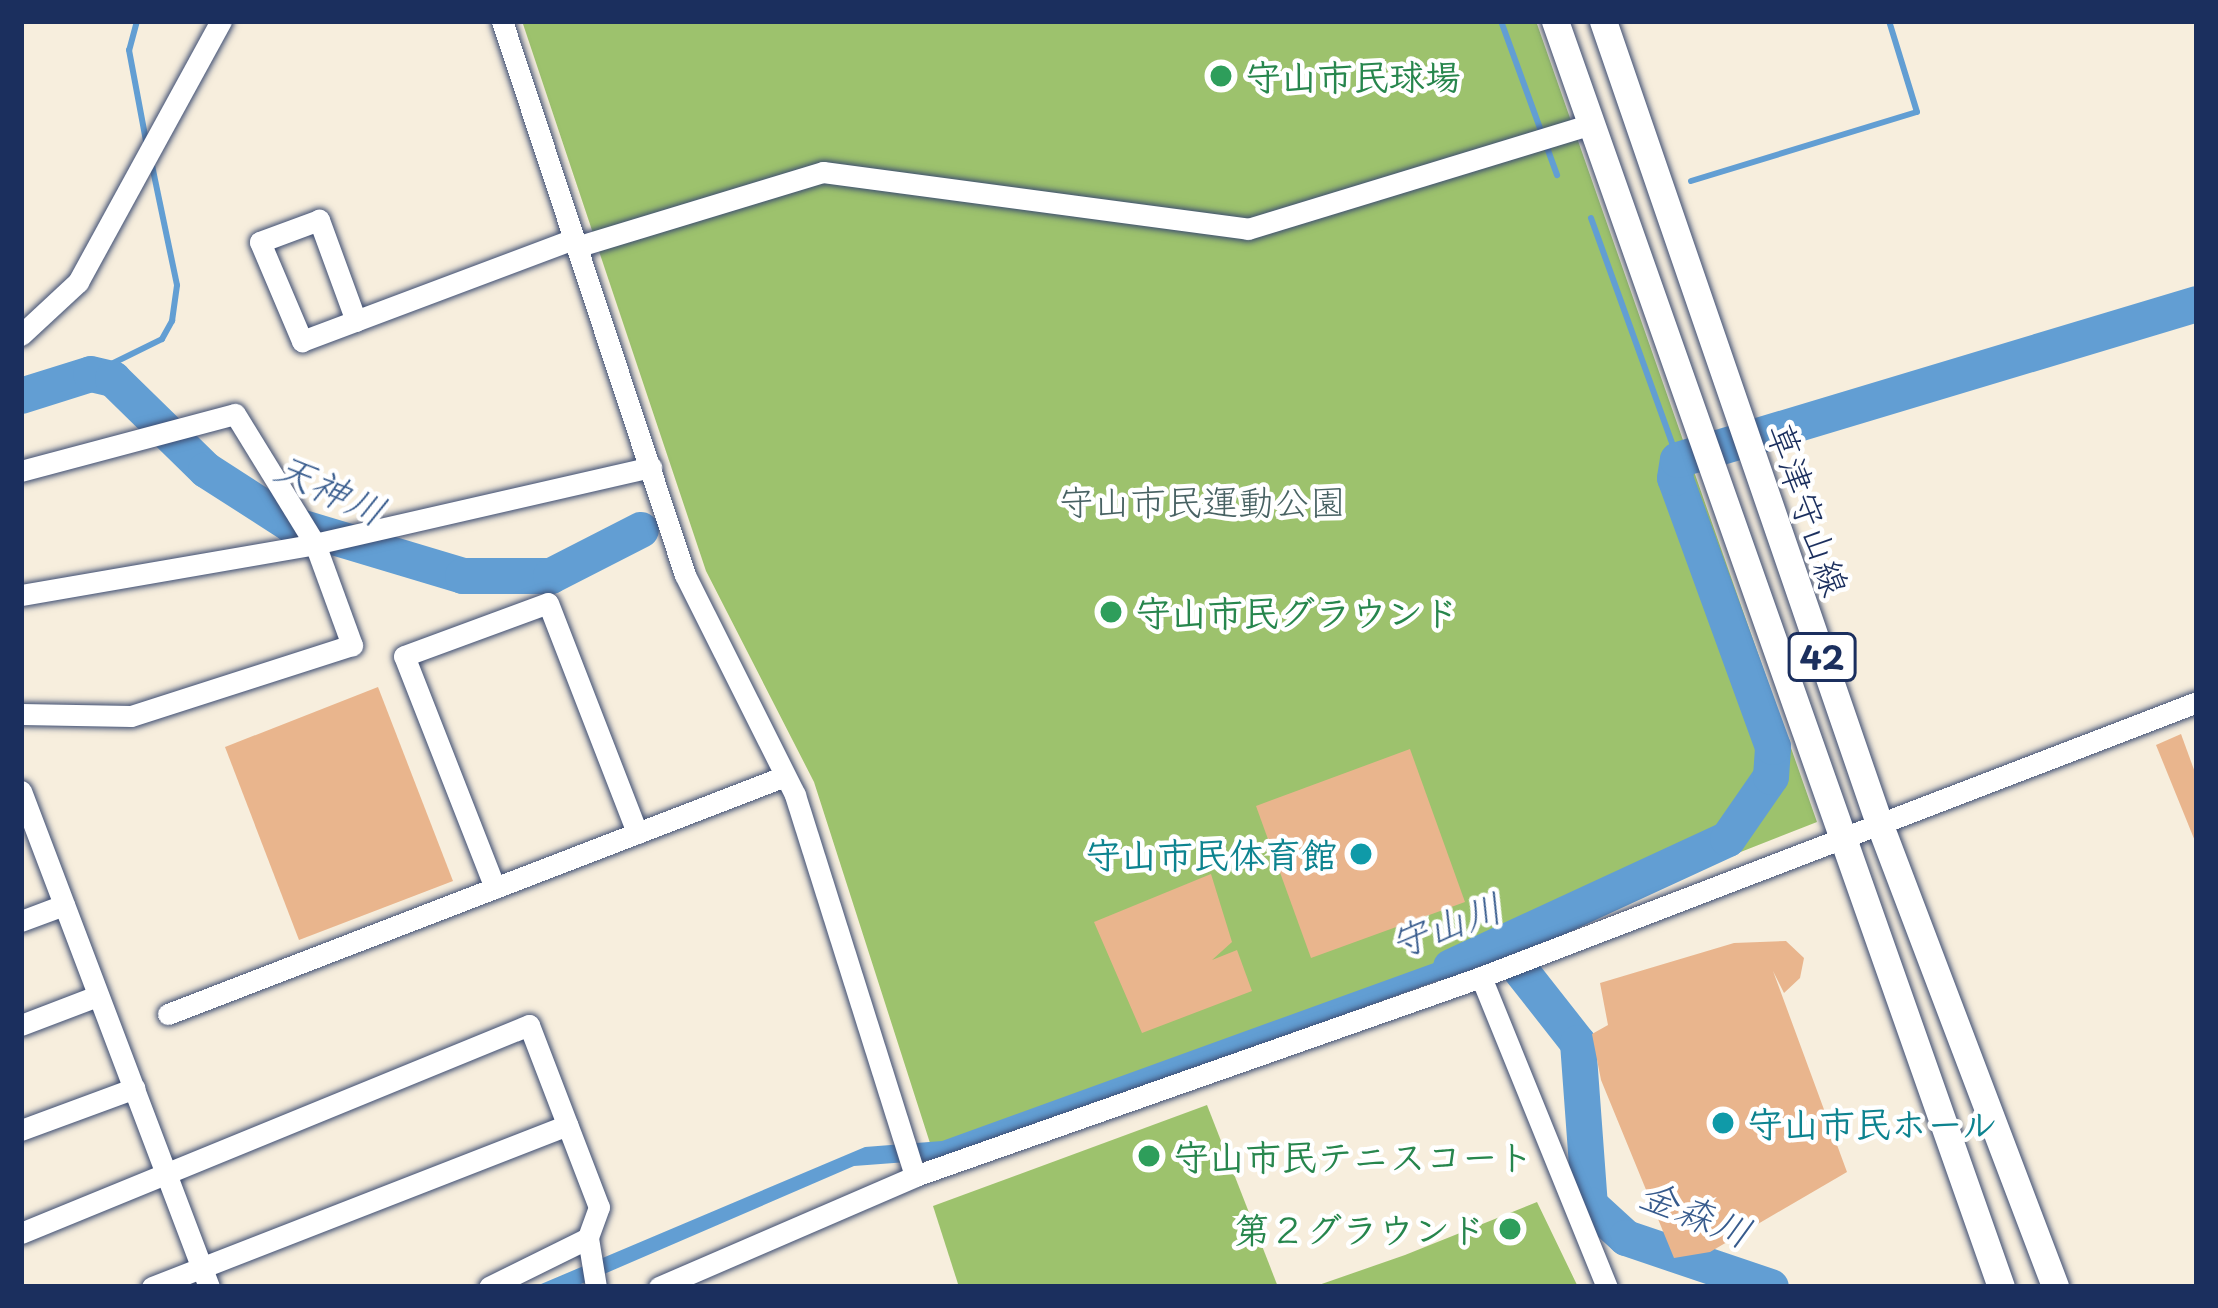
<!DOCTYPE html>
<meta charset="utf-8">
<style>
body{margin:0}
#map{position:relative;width:2218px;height:1308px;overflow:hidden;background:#f7eedd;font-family:"Playpen Sans","Klee One",sans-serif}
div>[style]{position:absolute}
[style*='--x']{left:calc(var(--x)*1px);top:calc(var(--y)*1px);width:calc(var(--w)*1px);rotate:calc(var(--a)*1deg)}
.green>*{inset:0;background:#9dc26d}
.water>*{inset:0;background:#629ed3}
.stream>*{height:6px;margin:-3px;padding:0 3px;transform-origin:3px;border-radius:3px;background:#629ed3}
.river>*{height:36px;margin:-18px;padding:0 18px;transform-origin:18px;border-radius:18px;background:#629ed3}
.building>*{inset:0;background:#e9b58d}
.roads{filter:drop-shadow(0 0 3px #3c4c71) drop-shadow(0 0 3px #3c4c71)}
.minor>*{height:21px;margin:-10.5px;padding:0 10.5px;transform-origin:10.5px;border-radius:10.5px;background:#fff}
.major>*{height:27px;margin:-13.5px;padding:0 13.5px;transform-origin:13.5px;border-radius:13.5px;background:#fff}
.dots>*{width:33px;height:33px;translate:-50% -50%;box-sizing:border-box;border:6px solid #fff;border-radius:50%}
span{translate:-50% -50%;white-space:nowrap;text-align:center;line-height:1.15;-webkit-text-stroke:9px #fff;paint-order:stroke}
.shield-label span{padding:3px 9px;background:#fff;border:3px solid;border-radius:9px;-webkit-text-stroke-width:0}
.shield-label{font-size:33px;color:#1b2f5e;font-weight:700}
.leisure-label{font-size:36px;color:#27864d;font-weight:700}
.left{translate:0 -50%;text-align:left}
.right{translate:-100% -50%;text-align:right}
.park-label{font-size:36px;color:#486263}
.street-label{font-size:36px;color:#1b2f5e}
.culture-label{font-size:36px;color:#0d838f;font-weight:700}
.water-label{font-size:39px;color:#375b8d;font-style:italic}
.frame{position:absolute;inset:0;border:24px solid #1b2f5e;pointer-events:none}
</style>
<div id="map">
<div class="green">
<div style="clip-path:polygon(522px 21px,1536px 21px,1817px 822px,938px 1168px,814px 782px,706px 571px)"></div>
<div style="clip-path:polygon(1207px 1105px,1278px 1287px,959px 1287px,933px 1206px)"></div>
<div style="clip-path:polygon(1537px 1202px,1578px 1287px,1313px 1287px,1405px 1255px)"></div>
</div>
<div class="water">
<div style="clip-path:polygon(1492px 942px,1503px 957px,947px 1159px,854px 1166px,574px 1287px,534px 1287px,865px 1147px,942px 1141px)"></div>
</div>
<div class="stream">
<div style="--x:137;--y:21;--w:30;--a:105"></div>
<div style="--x:129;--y:50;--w:93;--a:79.4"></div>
<div style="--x:1501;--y:21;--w:164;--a:70"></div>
<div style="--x:1691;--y:181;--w:236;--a:-17"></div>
<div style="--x:1917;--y:112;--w:95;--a:-107.1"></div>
<div style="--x:1591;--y:218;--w:257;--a:70.2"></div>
<div style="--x:91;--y:374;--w:79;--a:-26.2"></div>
<div style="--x:162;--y:339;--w:21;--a:-61"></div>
<div style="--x:172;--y:321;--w:36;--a:-82"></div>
<div style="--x:177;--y:285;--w:123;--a:-101.8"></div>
</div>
<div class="river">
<div style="--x:21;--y:396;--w:73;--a:-17.4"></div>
<div style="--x:91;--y:374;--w:23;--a:13"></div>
<div style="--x:113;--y:379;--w:130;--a:44.4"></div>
<div style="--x:206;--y:470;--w:100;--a:32.7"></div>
<div style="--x:290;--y:524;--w:181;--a:16.7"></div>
<div style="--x:463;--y:576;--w:88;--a:0"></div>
<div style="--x:551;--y:576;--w:101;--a:-27.1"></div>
<div style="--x:1504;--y:949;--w:120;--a:51.8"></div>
<div style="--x:1578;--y:1043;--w:162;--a:85.8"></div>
<div style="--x:1590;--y:1205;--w:49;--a:42.5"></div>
<div style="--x:1626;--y:1238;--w:153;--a:18.7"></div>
<div style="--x:1451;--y:967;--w:305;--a:-24.8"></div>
<div style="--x:1728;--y:839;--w:75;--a:-55.3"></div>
<div style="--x:1771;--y:777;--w:30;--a:-86"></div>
<div style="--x:1773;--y:747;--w:286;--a:-110"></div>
<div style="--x:1675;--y:478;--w:18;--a:-81"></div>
<div style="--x:1678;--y:460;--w:542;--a:-16.73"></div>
</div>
<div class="building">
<div style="clip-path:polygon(378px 687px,453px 881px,299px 940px,225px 747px)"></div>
<div style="clip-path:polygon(2181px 734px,2197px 778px,2197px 846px,2156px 745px)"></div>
<div style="clip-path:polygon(1410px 749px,1465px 902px,1311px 958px,1256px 806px)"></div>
<div style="clip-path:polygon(1211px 874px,1232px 942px,1212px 960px,1237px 950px,1252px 991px,1142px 1033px,1094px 922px)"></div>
<div style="clip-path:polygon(1786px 941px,1804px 958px,1800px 978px,1784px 993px,1773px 971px,1847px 1172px,1710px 1252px,1674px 1258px,1601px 1080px,1592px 1034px,1608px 1025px,1600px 983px,1734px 943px)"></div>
</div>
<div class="roads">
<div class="minor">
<div style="--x:502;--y:21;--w:583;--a:71.72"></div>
<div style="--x:685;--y:575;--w:246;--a:63.4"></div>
<div style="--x:795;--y:795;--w:399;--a:72.5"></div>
<div style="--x:576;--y:247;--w:258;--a:-16.9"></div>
<div style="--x:823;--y:172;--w:429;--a:7.6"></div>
<div style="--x:1248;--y:229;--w:348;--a:-17"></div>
<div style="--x:356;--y:321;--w:108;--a:-110.1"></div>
<div style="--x:319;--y:220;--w:63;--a:159.6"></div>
<div style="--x:260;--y:242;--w:108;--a:67"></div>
<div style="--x:302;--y:341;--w:290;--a:-20.6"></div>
<div style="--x:21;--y:335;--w:78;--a:-42.9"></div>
<div style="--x:78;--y:282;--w:298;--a:-61.3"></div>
<div style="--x:21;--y:471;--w:221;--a:-14.9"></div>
<div style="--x:235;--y:414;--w:153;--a:58.4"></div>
<div style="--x:315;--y:544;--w:108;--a:69.9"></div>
<div style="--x:352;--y:645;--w:232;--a:162.2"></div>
<div style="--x:131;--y:716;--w:110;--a:-179"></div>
<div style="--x:21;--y:595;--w:298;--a:-9.8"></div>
<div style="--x:315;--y:544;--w:345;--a:-12.9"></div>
<div style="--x:21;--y:791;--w:530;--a:69.24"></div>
<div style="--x:495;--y:888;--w:249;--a:-111.4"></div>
<div style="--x:404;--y:656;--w:153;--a:-20.2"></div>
<div style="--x:548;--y:603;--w:247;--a:68.8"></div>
<div style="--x:21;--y:921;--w:46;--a:-20.4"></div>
<div style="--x:1481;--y:977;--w:335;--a:67.9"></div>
<div style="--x:168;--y:1014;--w:661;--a:-21.09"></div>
<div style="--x:21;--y:1025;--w:81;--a:-20.9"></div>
<div style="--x:21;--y:1130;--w:121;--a:-20.2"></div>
<div style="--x:21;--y:1233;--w:549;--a:-22.27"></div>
<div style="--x:529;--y:1025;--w:195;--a:69"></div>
<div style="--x:599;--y:1207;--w:33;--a:110"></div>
<div style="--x:588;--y:1238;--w:50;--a:80.7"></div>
<div style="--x:152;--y:1287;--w:446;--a:-21.3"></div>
<div style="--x:489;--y:1287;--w:110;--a:-26.3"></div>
<div style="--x:659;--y:1287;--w:279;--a:-23.4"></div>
<div style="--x:915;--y:1176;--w:600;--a:-19.37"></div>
<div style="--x:1481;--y:977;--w:767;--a:-21.01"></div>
</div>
<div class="major">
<div style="--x:1555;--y:21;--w:1342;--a:70.59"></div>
<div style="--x:1603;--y:21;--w:845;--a:71.01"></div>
<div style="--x:1878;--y:820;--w:499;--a:69.2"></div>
</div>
</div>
<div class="dots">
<div style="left:1221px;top:76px;background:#2e9e5b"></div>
<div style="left:1111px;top:612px;background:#2e9e5b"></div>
<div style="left:1361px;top:854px;background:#0f9aa8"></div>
<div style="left:1723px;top:1123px;background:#0f9aa8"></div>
<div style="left:1149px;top:1156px;background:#2e9e5b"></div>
<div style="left:1510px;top:1229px;background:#2e9e5b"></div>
</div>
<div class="shield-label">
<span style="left:1822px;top:657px">42</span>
</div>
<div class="leisure-label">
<span class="left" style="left:1245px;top:76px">守山市民球場</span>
<span class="left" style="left:1135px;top:612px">守山市民グラウンド</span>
<span class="left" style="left:1173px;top:1156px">守山市民テニスコート</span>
<span class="right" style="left:1486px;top:1229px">第２グラウンド</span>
</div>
<div class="park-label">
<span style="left:1202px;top:501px">守山市民運動公園</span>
</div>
<div class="street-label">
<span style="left:1809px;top:509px;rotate:71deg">草津守山線</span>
</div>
<div class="culture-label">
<span class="right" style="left:1337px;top:854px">守山市民体育館</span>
<span class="left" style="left:1747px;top:1123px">守山市民ホール</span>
</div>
<div class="water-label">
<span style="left:331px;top:488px;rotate:25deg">天神川</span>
<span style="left:1445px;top:924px;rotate:-20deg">守山川</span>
<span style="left:1696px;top:1212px;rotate:22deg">金森川</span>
</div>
<div class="frame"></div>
</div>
